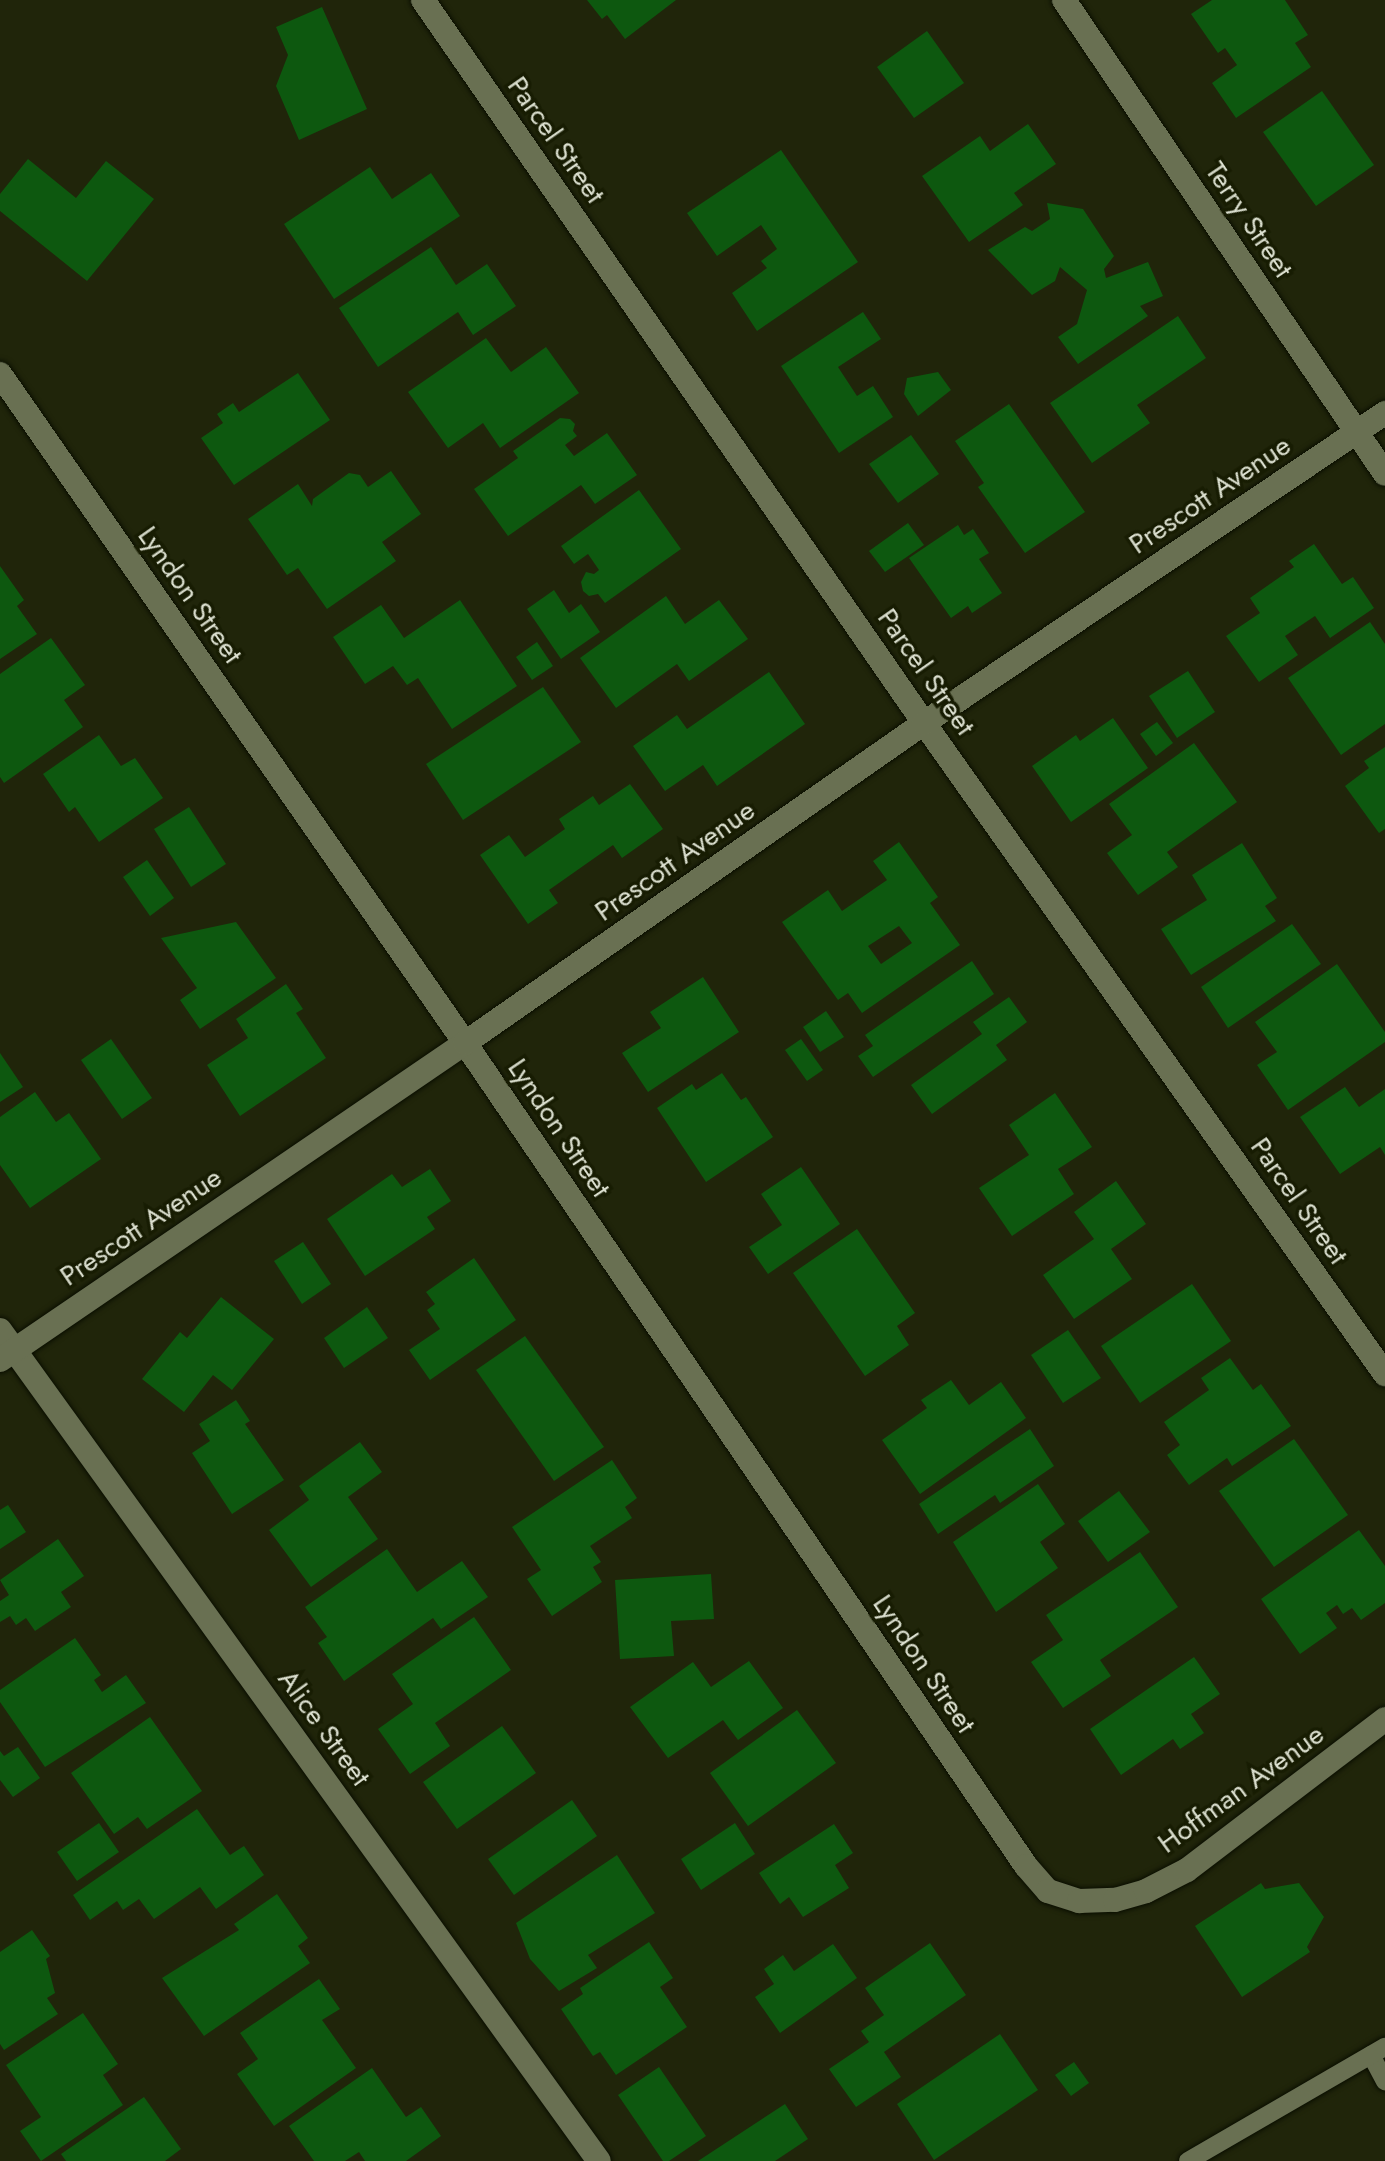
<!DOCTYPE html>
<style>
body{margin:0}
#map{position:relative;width:1385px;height:2161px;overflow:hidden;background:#20250a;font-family:Jost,sans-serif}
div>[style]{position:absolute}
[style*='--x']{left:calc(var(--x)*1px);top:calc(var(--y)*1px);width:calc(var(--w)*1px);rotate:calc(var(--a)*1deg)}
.building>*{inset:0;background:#0d580f}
.roads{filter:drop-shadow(0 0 2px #0a0e00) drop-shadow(0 0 2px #0a0e00)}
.lane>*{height:18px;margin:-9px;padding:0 9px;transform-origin:9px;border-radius:9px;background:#697052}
.street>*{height:24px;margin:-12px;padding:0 12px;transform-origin:12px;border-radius:12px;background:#697052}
.secondary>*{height:24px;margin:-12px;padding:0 12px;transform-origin:12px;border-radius:12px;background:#697052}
span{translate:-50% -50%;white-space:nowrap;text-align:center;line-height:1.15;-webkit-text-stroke:7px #171c02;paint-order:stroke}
.street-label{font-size:28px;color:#dbdfcf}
</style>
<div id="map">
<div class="building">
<div style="clip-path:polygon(587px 0,676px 0,625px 39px,607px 15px,602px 19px)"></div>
<div style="clip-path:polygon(1212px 0,1285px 0,1308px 35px,1295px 43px,1311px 67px,1236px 118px,1212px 83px,1237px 65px,1225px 48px,1218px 53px,1191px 14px)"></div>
<div style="clip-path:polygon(322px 7px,367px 109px,299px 140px,276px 86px,288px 55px,276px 27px)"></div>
<div style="clip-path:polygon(927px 31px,964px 83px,914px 118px,877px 67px)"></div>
<div style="clip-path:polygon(1322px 91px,1374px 165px,1316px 206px,1263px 132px)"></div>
<div style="clip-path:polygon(1028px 124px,1056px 164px,1014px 193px,1023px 205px,969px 242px,922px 176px,980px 136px,990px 151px)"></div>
<div style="clip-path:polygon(781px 150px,858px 262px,757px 331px,732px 293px,767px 268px,761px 261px,777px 249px,761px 225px,717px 256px,687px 213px)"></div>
<div style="clip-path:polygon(28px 159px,76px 198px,106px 161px,154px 199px,87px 281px,0 211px,0 194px)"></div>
<div style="clip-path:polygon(370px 167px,392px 199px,431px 173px,460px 216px,334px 299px,284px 224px)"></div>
<div style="clip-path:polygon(1047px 203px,1083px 209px,1114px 256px,1104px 269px,1106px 278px,1148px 262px,1163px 296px,1140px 306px,1148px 316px,1078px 364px,1058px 337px,1077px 324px,1087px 290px,1060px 267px,1055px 281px,1032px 295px,988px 250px,1025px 227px,1032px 231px,1050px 219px)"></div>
<div style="clip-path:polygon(431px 247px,456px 285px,487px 264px,516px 306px,473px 335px,458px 312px,378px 367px,339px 308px)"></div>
<div style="clip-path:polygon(863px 312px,881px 339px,838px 367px,857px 396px,873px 386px,893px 417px,839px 453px,781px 366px)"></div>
<div style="clip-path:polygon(1178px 316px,1206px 358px,1137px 405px,1150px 423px,1092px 463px,1050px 403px)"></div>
<div style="clip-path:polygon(486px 338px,511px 372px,546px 347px,579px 393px,500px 448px,483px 423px,448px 448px,408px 392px)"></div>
<div style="clip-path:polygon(938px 372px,951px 390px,918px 416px,904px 394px,907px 378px)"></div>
<div style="clip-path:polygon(298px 373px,330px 420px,234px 485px,201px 438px,223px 423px,217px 414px,233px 403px,239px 412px)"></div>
<div style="clip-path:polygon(1009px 404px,1085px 512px,1025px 553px,978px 487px,984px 483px,955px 441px)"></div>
<div style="clip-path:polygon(560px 418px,570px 419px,575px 424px,573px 431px,577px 436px,565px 445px,574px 456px,607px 433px,637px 475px,595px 504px,581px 485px,508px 536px,474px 489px,518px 458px,513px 451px)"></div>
<div style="clip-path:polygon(911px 435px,939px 474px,898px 503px,869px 464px)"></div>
<div style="clip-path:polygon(391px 471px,421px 514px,382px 542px,396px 561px,327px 609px,298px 568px,287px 575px,248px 519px,298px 484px,312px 506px,313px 499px,349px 473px,360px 475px,368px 487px)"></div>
<div style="clip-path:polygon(639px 490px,681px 549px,605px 603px,598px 594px,589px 596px,583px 591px,581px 582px,586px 572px,594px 574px,599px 570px,588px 554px,574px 564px,561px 546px)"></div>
<div style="clip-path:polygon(908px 523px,924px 545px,885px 572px,869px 551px)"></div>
<div style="clip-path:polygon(958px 525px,964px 535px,973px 529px,989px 553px,979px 559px,1002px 593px,972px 613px,968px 606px,951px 618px,909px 558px)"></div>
<div style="clip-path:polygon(1314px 544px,1342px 584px,1353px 577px,1374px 608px,1330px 638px,1315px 616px,1285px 636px,1298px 655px,1259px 682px,1226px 636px,1260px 613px,1250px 598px,1294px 567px,1289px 561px)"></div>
<div style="clip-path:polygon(0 566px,24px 600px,17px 606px,37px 634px,0 659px)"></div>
<div style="clip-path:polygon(554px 590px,569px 613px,581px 604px,600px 632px,561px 659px,527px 609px)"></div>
<div style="clip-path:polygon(666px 596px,685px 624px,719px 600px,748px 639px,689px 681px,677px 664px,616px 708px,580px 658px)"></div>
<div style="clip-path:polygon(460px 600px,517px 686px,452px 729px,418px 678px,407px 685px,393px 666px,365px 684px,333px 637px,381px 605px,404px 638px)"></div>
<div style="clip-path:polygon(1370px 622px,1385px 644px,1385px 724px,1341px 755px,1288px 678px)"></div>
<div style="clip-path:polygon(51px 638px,85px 685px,64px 700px,83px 727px,4px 783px,0 777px,0 674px)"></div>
<div style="clip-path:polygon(537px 642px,553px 666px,532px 680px,516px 657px)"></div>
<div style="clip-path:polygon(1188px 671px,1215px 712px,1177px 738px,1149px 696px)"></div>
<div style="clip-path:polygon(769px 672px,805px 724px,717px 786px,703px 765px,665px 791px,633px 746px,677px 715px,687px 729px)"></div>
<div style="clip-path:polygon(543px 687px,581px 742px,463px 820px,426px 764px)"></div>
<div style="clip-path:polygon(1113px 718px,1148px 768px,1071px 822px,1032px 766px,1076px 735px,1080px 741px)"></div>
<div style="clip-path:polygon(1157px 722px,1173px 743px,1156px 756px,1140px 734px)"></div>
<div style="clip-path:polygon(99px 735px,121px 766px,135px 758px,163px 798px,99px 842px,75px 807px,69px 812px,43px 774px)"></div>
<div style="clip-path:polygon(1194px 743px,1237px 802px,1167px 852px,1178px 867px,1138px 895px,1107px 853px,1132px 835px,1109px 804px)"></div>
<div style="clip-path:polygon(1385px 747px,1385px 829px,1379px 833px,1345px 786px,1369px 768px,1364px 761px)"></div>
<div style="clip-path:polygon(630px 784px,663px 829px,622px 858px,613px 845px,549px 890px,558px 903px,528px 924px,480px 855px,509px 835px,525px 857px,565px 829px,559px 819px,593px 796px,599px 805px)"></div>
<div style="clip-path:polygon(189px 807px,226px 864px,191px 887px,154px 829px)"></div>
<div style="clip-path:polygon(evenodd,899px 842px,938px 897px,930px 903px,960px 945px,862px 1013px,848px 993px,838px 1000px,782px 922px,828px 890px,842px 911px,887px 880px,873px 861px,899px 842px,899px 926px,912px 943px,881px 964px,868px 946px,899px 926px)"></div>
<div style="clip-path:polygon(1242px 843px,1277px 898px,1265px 906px,1276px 921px,1191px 975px,1161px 929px,1207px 900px,1192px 875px)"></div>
<div style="clip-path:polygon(147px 860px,174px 898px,150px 916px,123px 877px)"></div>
<div style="clip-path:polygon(236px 922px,276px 978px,200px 1029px,180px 1000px,197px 988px,161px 938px)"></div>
<div style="clip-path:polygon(1292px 924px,1321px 964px,1228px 1028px,1201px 987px)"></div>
<div style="clip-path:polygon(972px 961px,994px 994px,873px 1077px,858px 1056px,873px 1046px,865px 1035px)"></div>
<div style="clip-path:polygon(1337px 964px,1385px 1032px,1385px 1042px,1288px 1110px,1257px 1065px,1277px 1052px,1255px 1022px)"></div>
<div style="clip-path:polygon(703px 977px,739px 1032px,648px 1092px,622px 1053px,661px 1028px,650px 1012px)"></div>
<div style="clip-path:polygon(286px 984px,303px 1009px,296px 1013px,326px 1058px,240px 1116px,207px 1065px,248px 1038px,236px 1019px)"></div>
<div style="clip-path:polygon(1009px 997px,1027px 1022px,996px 1045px,1007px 1060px,932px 1114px,911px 1085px,982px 1034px,973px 1022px)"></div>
<div style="clip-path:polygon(826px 1011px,844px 1037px,820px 1052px,803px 1027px)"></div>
<div style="clip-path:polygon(111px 1039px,152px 1098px,122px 1119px,81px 1060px)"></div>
<div style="clip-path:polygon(801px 1039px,823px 1070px,807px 1081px,785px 1050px)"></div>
<div style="clip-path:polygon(0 1053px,23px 1087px,0 1102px)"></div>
<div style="clip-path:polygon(722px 1073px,741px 1100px,746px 1097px,773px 1137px,706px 1182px,657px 1108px,692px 1084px,696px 1090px)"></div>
<div style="clip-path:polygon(1345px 1087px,1359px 1107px,1385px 1089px,1385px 1155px,1380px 1147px,1340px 1174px,1300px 1117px)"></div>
<div style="clip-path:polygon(35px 1092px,56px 1122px,69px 1113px,101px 1159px,30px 1208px,0 1165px,0 1117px)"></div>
<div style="clip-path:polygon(1055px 1093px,1092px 1147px,1058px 1169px,1074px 1194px,1012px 1236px,979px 1188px,1029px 1155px,1009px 1125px)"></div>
<div style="clip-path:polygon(801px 1167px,840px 1224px,768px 1274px,749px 1247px,782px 1225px,761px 1194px)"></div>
<div style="clip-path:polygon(430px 1169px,451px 1201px,427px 1217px,435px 1229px,365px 1276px,327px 1219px,392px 1174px,402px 1187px)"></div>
<div style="clip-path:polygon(1116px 1181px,1146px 1224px,1111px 1249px,1132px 1279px,1074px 1319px,1043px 1275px,1094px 1239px,1074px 1212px)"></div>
<div style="clip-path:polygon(857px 1229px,915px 1313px,897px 1326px,909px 1345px,865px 1376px,793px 1273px)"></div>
<div style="clip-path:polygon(303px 1242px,331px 1284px,302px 1304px,274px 1261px)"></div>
<div style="clip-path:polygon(474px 1258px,516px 1320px,430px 1380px,409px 1350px,440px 1329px,427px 1310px,435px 1304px,426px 1292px)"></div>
<div style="clip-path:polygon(1192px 1284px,1231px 1341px,1140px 1403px,1101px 1346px)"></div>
<div style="clip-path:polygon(221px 1297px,274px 1339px,232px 1390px,213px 1375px,184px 1412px,142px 1379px,180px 1332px,187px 1338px)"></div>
<div style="clip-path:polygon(367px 1307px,388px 1338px,344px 1368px,324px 1338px)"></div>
<div style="clip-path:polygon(1068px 1330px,1101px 1378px,1063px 1403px,1031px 1355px)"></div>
<div style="clip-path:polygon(525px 1336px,604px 1447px,554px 1481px,476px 1370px)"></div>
<div style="clip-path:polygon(1230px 1358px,1253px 1390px,1261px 1384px,1291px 1426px,1232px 1466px,1227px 1458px,1189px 1485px,1167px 1455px,1180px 1445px,1164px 1422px,1209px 1390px,1201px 1378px)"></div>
<div style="clip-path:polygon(951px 1380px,969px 1405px,1001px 1382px,1026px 1418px,920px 1494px,882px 1440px,927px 1408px,921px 1400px)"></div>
<div style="clip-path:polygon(236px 1400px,250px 1421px,245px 1424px,284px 1480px,232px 1514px,192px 1453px,210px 1441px,199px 1424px)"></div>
<div style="clip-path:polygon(1030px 1429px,1054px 1466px,1000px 1503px,995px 1495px,938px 1534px,919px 1504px)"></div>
<div style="clip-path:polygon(1294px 1439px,1348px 1515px,1274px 1567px,1219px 1491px)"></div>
<div style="clip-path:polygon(360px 1442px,382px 1472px,348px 1497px,378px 1539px,311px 1587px,269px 1530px,309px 1500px,299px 1486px)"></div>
<div style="clip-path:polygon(612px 1460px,637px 1498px,625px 1507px,632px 1518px,590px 1546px,601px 1562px,593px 1567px,602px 1582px,552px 1616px,527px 1579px,541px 1570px,512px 1527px)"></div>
<div style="clip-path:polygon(1038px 1484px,1065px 1524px,1040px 1542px,1058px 1568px,996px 1612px,953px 1542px)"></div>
<div style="clip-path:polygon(1119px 1491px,1150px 1532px,1108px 1562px,1078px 1521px)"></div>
<div style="clip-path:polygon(8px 1505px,26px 1532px,0 1549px,0 1510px)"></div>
<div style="clip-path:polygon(1359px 1530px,1385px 1566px,1385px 1603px,1361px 1620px,1352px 1608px,1343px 1614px,1337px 1605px,1326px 1613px,1337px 1628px,1300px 1654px,1261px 1599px)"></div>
<div style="clip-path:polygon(58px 1539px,84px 1576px,61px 1592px,71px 1607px,35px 1631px,26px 1618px,16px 1625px,10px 1616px,0 1622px,0 1601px,9px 1595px,0 1580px)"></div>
<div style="clip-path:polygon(387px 1549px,417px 1592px,462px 1561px,488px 1597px,441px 1629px,433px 1618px,344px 1681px,318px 1643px,327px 1637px,305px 1607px)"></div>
<div style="clip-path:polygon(1140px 1552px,1178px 1607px,1100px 1660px,1111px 1676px,1063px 1708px,1031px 1662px,1063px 1640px,1046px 1615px)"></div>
<div style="clip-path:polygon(711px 1574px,714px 1619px,671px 1621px,674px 1656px,620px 1659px,615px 1580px)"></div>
<div style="clip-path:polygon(474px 1617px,511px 1670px,435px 1723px,450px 1746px,410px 1774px,378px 1729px,413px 1704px,392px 1674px)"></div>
<div style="clip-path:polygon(75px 1638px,101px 1675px,94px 1680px,102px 1692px,126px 1675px,146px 1703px,45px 1767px,0 1702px,0 1690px)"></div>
<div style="clip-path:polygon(1194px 1657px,1220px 1694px,1191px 1714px,1204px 1733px,1180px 1749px,1173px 1739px,1121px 1775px,1090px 1729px)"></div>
<div style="clip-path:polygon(749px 1661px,783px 1708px,738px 1740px,723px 1720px,668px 1758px,630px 1707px,693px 1662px,711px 1687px)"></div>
<div style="clip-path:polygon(797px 1710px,836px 1763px,748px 1826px,710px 1773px)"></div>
<div style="clip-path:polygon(150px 1717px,202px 1791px,147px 1829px,138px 1817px,114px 1834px,71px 1773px)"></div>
<div style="clip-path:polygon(502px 1726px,536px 1773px,457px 1829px,423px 1782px)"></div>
<div style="clip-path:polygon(18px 1747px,40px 1778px,13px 1797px,0 1780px,0 1751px,4px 1756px)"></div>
<div style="clip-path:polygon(572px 1800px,597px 1836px,514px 1895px,488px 1859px)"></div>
<div style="clip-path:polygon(197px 1809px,230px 1855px,244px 1846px,264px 1875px,216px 1909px,200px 1887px,154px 1919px,139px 1899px,123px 1910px,117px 1901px,90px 1920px,73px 1895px)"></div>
<div style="clip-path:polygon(99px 1823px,119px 1852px,77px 1881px,57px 1852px)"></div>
<div style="clip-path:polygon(735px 1823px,755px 1854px,701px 1890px,681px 1859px)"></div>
<div style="clip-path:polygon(834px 1824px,853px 1853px,835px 1865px,849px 1888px,803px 1917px,789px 1897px,780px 1904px,759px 1873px)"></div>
<div style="clip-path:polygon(617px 1855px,655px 1913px,588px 1955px,597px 1968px,559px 1991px,530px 1959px,516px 1923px)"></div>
<div style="clip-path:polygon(1261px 1883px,1265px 1889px,1299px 1883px,1324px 1917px,1307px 1947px,1310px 1952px,1242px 1997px,1195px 1926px)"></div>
<div style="clip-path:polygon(277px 1894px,308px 1938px,298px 1946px,310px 1963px,204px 2036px,162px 1978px,239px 1930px,234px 1924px)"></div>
<div style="clip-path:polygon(32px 1930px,50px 1956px,46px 1959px,55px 1993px,47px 1998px,58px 2014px,4px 2050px,0 2044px,0 1952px)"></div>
<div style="clip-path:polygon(649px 1942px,673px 1978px,660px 1987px,687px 2027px,616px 2075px,600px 2052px,593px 2056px,561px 2009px,583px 1994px,580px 1988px)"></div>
<div style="clip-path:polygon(930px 1943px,966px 1995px,884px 2052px,901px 2077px,856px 2107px,829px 2069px,869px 2042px,861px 2031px,884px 2015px,865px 1988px)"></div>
<div style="clip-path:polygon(833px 1944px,857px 1978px,780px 2033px,755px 1997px,774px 1984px,764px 1969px,783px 1955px,794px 1971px)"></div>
<div style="clip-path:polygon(319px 1979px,340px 2009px,322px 2020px,356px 2068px,274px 2126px,237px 2074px,258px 2059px,240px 2033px)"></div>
<div style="clip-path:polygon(83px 2013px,118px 2064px,103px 2075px,123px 2105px,41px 2161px,20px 2131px,41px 2117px,6px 2065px)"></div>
<div style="clip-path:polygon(1000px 2034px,1038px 2090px,934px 2160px,897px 2104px)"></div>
<div style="clip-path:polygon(1074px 2062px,1089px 2083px,1071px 2096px,1055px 2075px)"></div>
<div style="clip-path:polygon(659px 2067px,706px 2136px,669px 2161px,663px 2161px,618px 2095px)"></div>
<div style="clip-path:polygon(372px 2068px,406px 2117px,421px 2107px,441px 2136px,406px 2161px,365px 2161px,359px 2152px,345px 2161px,314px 2161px,289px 2126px)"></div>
<div style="clip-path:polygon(144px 2097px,181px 2149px,165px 2161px,66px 2161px,61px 2154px)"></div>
<div style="clip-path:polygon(785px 2104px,808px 2139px,775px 2161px,698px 2161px)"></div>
</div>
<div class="roads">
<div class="lane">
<div style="--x:1371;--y:2055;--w:30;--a:62"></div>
<div style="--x:1188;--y:2161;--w:228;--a:-30.1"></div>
</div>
<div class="street">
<div style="--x:423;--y:0;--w:880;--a:55.28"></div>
<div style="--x:924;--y:723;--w:798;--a:54.7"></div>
<div style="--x:1064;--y:0;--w:572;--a:55.89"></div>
<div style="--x:0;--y:374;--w:815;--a:55.2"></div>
<div style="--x:465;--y:1043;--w:996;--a:55.72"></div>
<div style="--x:1026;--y:1866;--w:33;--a:49"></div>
<div style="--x:1048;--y:1891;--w:33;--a:18"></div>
<div style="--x:1079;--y:1901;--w:36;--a:-2"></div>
<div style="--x:1115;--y:1900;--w:32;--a:-16"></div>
<div style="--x:1146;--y:1891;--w:46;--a:-27.1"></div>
<div style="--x:1187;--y:1870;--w:249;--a:-37.3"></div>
<div style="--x:0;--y:1330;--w:1024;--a:54.22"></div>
</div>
<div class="secondary">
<div style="--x:0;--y:1360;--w:563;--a:-34.28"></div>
<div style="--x:465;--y:1043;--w:560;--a:-34.88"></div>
<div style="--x:924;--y:723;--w:556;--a:-33.92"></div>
</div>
</div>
<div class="street-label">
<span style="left:556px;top:140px;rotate:55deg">Parcel Street</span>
<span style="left:1249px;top:220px;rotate:56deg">Terry Street</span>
<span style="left:1210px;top:495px;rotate:-34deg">Prescott Avenue</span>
<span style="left:190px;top:595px;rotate:55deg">Lyndon Street</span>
<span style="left:926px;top:672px;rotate:55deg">Parcel Street</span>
<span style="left:675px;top:861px;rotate:-35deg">Prescott Avenue</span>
<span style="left:559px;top:1128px;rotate:56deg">Lyndon Street</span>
<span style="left:1299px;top:1201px;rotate:55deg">Parcel Street</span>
<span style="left:141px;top:1227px;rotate:-34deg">Prescott Avenue</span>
<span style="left:924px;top:1664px;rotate:56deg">Lyndon Street</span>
<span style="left:324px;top:1728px;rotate:54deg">Alice Street</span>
<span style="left:1241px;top:1789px;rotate:-36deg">Hoffman Avenue</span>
</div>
</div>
